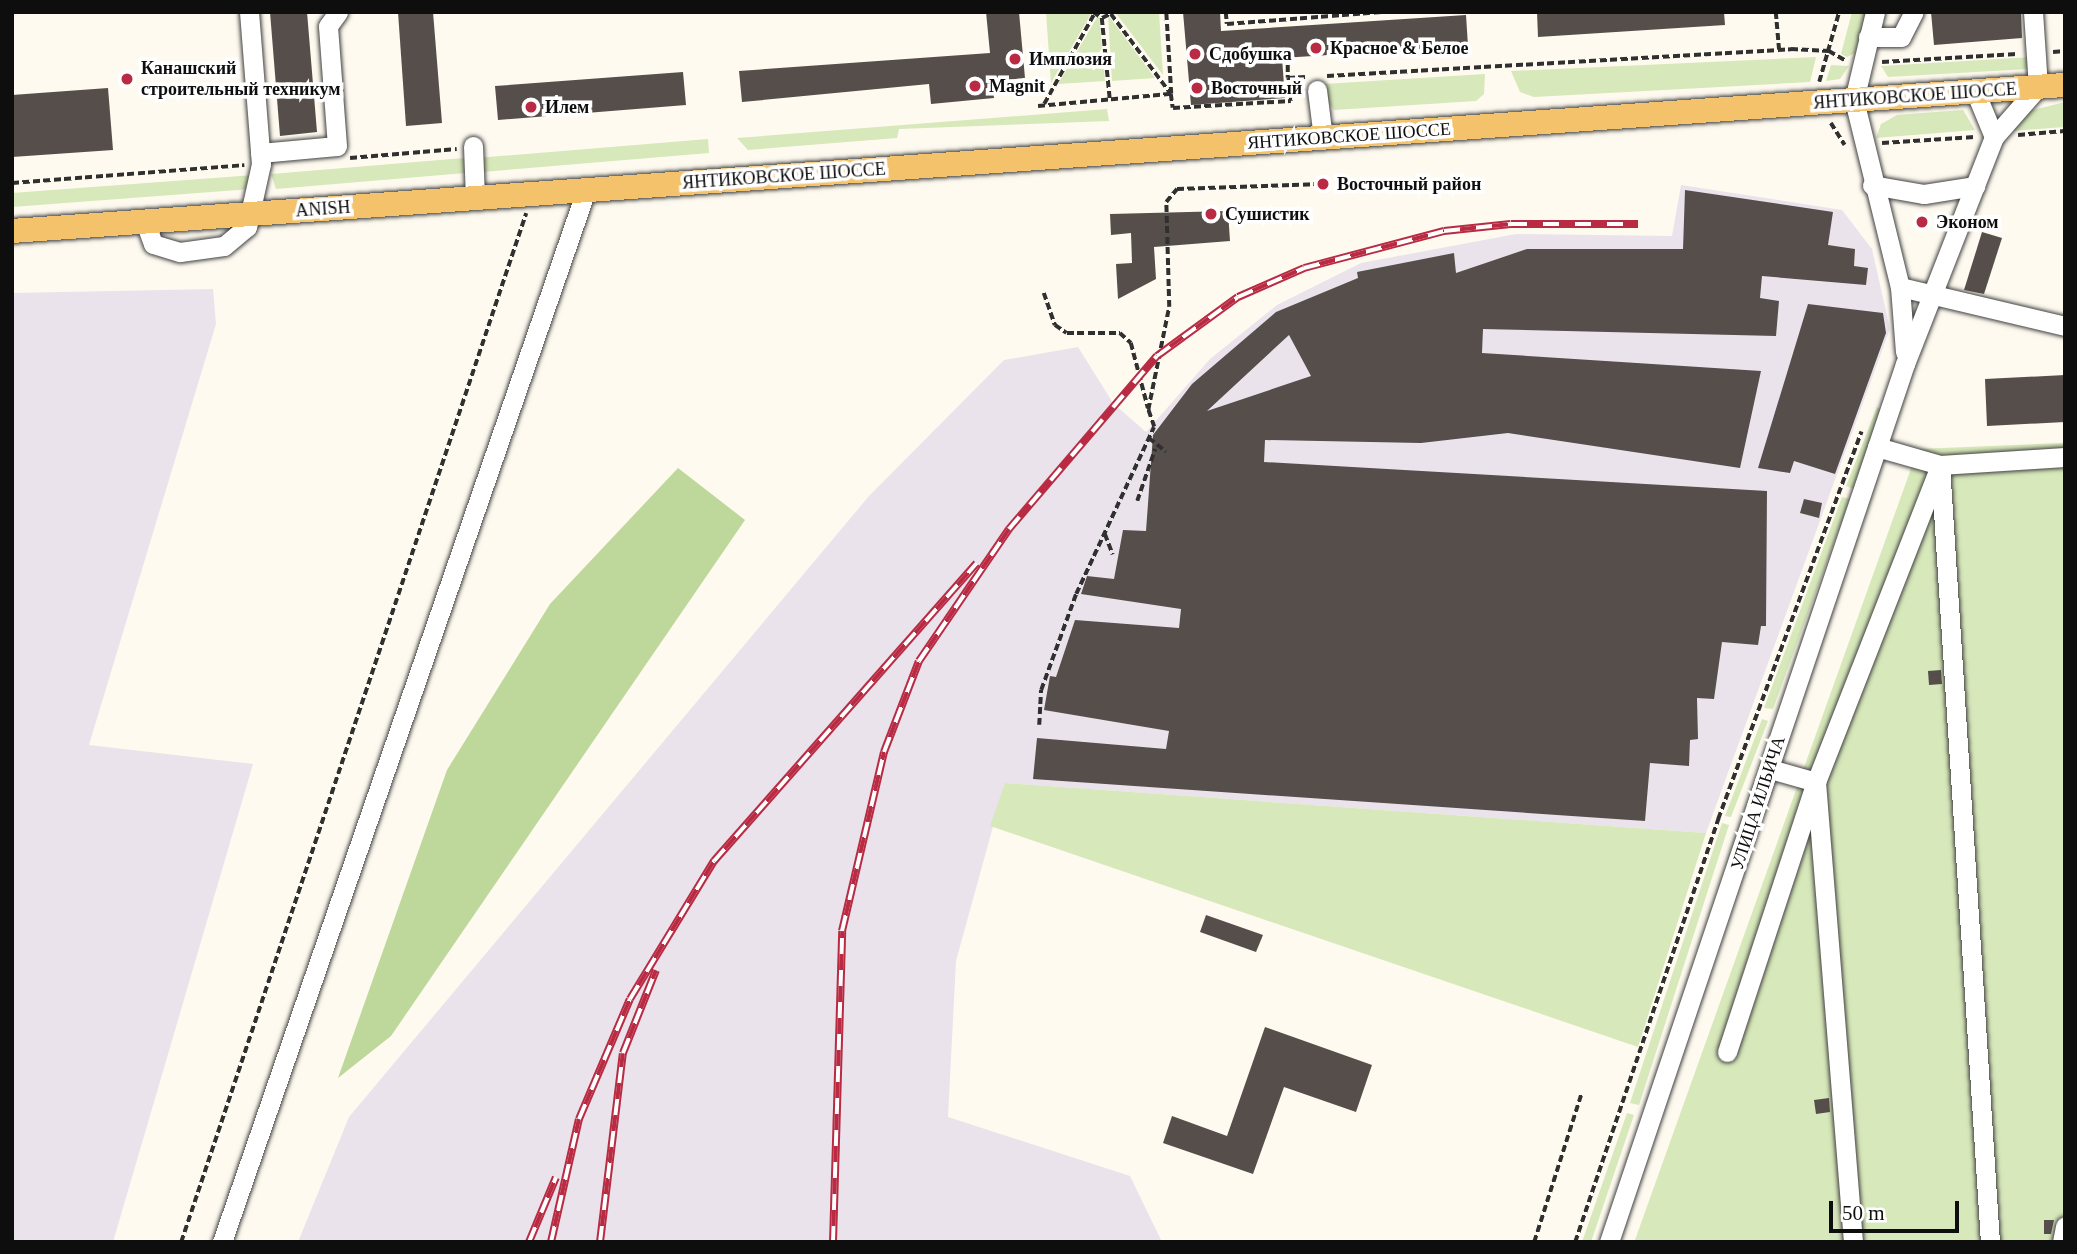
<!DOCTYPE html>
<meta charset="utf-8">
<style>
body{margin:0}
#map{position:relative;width:2077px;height:1254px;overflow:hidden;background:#fefaef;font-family:Georgia,serif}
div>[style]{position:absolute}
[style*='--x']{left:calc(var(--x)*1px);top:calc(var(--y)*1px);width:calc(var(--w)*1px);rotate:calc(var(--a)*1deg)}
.industrial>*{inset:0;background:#eae3ec}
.green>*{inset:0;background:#d7e8ba}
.forest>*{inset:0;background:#bdd89a}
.building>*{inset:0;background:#564e4b}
.path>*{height:3.5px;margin-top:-1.75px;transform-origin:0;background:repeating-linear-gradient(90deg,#303030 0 7px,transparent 0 10.5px)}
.roads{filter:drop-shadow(0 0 2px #414141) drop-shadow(0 0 2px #414141)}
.minor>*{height:19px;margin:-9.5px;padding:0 9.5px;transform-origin:9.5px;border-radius:9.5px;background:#fff}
.major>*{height:24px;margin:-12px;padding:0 12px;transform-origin:12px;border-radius:12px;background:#f3c26b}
.rail>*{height:8px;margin-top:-4px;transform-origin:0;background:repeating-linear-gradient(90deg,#fff 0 16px,#b92b42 0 32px);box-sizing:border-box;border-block:2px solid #b92b42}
.dots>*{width:19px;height:19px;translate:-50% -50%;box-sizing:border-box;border:4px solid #fff;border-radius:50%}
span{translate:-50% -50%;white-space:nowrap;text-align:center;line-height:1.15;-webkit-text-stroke:7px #fff;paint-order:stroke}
.poi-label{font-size:18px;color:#0e0e0e;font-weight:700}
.left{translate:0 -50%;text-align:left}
.street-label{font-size:18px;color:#0e0e0e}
.frame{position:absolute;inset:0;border:14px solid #0e0e0e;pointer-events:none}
.scale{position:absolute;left:1829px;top:1201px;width:130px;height:32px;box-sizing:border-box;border:4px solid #0e0e0e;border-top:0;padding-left:9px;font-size:21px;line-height:24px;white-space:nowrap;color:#0e0e0e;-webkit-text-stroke:5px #fff;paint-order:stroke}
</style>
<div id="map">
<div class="industrial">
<div style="clip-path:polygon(1681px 185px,1842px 210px,1872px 249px,1890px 329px,1706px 833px,1005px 783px,956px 961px,948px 1117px,1130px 1176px,1162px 1242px,298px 1242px,349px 1117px,869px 496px,1004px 360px,1078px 347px,1113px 403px,1146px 432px,1210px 359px,1277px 305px,1361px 263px,1516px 234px,1672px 236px)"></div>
<div style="clip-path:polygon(213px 289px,216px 324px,89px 745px,253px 764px,113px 1242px,12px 1242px,12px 293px)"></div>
</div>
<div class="green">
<div style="clip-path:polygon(1046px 12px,1092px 12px,1051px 83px)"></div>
<div style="clip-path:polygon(1115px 12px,1159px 12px,1163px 75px)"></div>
<div style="clip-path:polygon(1852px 12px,1866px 12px,1855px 53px,1847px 57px,1841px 54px)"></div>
<div style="clip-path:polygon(1099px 14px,1105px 81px,1058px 84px)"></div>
<div style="clip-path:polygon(1108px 15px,1155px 78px,1112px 81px)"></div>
<div style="clip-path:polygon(1816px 57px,1810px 82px,1534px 97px,1520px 92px,1511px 71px)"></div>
<div style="clip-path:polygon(2032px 57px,2028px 69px,1888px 77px,1881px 66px)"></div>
<div style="clip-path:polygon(1831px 65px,1849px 66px,1840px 79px,1826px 81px)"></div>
<div style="clip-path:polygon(1485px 74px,1484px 94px,1476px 101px,1334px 110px,1324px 96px,1324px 84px)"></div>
<div style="clip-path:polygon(2065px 102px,2065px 127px,2012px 131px,2021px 113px)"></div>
<div style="clip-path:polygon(1107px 109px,1109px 121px,899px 129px,897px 138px,748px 150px,737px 138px)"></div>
<div style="clip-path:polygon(1963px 110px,1975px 130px,1876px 138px,1881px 124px,1897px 115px)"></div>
<div style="clip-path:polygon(708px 139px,709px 153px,482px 172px,476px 158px)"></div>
<div style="clip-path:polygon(464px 158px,465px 173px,276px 189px,271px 174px)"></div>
<div style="clip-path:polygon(254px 175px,251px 189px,12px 207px,12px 193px)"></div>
<div style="clip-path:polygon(1877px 407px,1882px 410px,1854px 489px,1846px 486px)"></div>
<div style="clip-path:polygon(2065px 443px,2065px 1242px,1635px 1240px,1918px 449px)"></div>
<div style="clip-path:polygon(1842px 497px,1850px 499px,1773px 709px,1764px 708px)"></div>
<div style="clip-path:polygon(1762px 719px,1768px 721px,1731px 817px,1725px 816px)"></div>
<div style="clip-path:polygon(1005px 783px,1706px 833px,1638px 1047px,990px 826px)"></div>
<div style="clip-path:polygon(1722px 823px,1729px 825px,1639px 1105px,1630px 1103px)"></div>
<div style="clip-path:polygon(1627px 1113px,1634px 1115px,1591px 1242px,1582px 1242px)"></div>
</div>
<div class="forest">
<div style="clip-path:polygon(678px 468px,745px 520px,391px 1036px,338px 1078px,447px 770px,550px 604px)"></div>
</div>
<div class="building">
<div style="clip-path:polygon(270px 12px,307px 12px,317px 132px,280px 136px)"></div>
<div style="clip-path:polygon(398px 12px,433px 12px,442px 123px,406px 126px)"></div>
<div style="clip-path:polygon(986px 12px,1019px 12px,1025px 78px,992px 81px,994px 98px,931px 104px,929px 84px,742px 102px,739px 71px,990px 53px)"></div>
<div style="clip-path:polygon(1183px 12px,1220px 12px,1221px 31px,1466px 15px,1468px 46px,1282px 58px,1285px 98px,1191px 105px)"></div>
<div style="clip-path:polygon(1537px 12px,1724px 12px,1725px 25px,1538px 37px)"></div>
<div style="clip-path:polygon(1931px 12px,2021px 12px,2022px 38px,1934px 45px)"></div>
<div style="clip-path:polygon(683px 72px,686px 105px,498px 120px,495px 86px)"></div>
<div style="clip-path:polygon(108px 88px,113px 150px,12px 157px,12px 95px)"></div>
<div style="clip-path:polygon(evenodd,1685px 190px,1833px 212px,1828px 245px,1855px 249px,1854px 266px,1868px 268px,1866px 285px,1762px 276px,1760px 298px,1779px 301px,1776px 336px,1483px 329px,1482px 353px,1761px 371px,1740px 468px,1508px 433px,1421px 443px,1265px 440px,1264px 462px,1767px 491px,1766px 626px,1761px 626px,1758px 645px,1722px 642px,1714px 699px,1697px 698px,1698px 739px,1690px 740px,1689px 766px,1650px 763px,1645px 821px,1033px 779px,1037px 738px,1166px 749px,1169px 731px,1044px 710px,1050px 676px,1056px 677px,1075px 620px,1179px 628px,1181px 609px,1081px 594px,1087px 576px,1114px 579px,1123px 530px,1146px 531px,1153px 435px,1192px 384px,1276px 312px,1358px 278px,1357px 272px,1454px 253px,1456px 273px,1527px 249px,1683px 249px,1685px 190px,1289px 335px,1311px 376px,1207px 411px,1289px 335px)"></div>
<div style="clip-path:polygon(1228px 211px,1230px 241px,1154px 247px,1156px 279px,1118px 299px,1116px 264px,1132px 263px,1131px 233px,1111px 235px,1110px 214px)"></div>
<div style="clip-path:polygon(1982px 232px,2002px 238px,1984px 294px,1964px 290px)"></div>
<div style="clip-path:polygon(1808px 304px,1883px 313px,1886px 333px,1835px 474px,1794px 461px,1790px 473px,1758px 468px)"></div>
<div style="clip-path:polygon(2065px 375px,2065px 422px,1987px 426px,1985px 379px)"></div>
<div style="clip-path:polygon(1804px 499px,1822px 503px,1819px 518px,1800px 513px)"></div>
<div style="clip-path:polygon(1941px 670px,1942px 684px,1929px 685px,1928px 671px)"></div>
<div style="clip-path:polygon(1206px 915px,1263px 935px,1256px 952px,1200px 932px)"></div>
<div style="clip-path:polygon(1265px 1027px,1372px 1065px,1356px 1112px,1284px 1087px,1253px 1174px,1163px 1143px,1172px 1116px,1227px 1136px)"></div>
<div style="clip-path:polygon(1829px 1098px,1830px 1112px,1816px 1114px,1814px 1100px)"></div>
<div style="clip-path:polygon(2044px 1220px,2054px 1220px,2051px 1234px,2044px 1234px)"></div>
</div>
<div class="path">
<div style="--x:1093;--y:12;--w:11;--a:34"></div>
<div style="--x:1102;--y:18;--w:11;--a:-27"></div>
<div style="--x:1226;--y:12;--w:12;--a:85"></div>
<div style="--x:1227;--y:24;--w:155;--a:-4.4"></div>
<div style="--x:1776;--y:12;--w:38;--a:85"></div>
<div style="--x:1111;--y:14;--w:100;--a:53.1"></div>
<div style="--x:1171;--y:94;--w:14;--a:82"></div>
<div style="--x:1173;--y:108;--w:118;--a:-3.4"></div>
<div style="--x:1291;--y:101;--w:23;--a:-97"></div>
<div style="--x:1288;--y:78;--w:17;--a:-3"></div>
<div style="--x:1102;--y:18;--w:81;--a:84.4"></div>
<div style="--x:2053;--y:52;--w:12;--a:-5"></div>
<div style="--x:1882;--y:62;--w:135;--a:-3.4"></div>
<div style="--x:1288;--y:65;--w:13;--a:90"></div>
<div style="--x:1327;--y:76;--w:465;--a:-3.3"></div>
<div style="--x:1791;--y:49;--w:38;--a:3"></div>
<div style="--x:1829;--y:51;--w:20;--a:30"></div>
<div style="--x:1819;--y:82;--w:73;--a:-74.1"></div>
<div style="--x:1044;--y:104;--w:103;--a:-60.9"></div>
<div style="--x:1038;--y:106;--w:134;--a:-5.2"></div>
<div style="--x:1171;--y:94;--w:82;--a:-93.5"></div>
<div style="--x:1831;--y:123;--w:26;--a:58"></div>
<div style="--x:2018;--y:135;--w:47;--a:-4.9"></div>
<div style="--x:1882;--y:143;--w:93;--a:-3.7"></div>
<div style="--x:350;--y:158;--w:107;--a:-4.8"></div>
<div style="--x:12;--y:183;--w:233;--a:-4.4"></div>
<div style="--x:1044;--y:293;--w:34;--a:71"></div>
<div style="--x:1055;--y:325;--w:14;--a:34"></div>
<div style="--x:1067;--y:333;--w:53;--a:0"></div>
<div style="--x:1120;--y:333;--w:15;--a:42"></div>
<div style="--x:1131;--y:343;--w:67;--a:75.3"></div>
<div style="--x:1149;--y:438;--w:22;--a:39"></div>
<div style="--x:1137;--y:501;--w:55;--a:-70.9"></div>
<div style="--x:1105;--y:534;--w:22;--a:69"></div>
<div style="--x:1039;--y:725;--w:35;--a:-87"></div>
<div style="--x:1041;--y:690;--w:102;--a:-70"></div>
<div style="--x:1076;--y:594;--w:184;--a:-65"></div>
<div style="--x:1154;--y:427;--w:18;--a:-109"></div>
<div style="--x:1148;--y:410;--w:105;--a:-78.5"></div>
<div style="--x:1169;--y:307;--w:105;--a:-91.6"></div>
<div style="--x:1166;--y:202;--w:17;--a:-50"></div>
<div style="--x:1177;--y:189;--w:146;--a:-2"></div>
<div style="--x:181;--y:1242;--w:1085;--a:-71.46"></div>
<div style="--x:1534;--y:1242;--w:157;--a:-72.3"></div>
<div style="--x:1575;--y:1242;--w:447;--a:-71.3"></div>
<div style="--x:1718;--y:819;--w:413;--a:-69.7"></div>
</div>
<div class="roads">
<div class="minor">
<div style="--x:1875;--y:12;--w:90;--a:103.4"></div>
<div style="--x:1854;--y:100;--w:193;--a:76.2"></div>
<div style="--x:1900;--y:287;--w:65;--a:85.6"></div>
<div style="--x:1868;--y:37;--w:33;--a:0"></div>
<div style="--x:1901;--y:37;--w:28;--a:-63"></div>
<div style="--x:1317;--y:90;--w:48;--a:82.9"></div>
<div style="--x:1975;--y:91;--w:50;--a:67.6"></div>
<div style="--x:473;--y:146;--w:52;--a:87.8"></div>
<div style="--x:260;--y:153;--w:77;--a:-5.2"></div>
<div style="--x:337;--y:146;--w:120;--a:-94.3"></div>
<div style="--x:328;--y:26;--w:17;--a:-54"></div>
<div style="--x:1872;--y:185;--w:53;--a:9.8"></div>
<div style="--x:1924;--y:194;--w:52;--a:-8.9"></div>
<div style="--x:145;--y:222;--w:23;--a:70"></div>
<div style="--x:153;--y:244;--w:28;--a:17"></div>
<div style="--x:180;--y:252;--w:44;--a:-7.8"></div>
<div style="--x:224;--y:246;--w:30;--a:-40"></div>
<div style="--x:247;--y:227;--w:65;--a:-77.5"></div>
<div style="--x:261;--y:164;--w:152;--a:-94.5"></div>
<div style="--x:1900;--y:287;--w:170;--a:13.3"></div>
<div style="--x:1877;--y:447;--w:66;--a:15.9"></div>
<div style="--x:1940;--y:465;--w:125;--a:-3.7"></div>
<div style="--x:1940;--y:465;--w:779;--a:86.32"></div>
<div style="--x:1770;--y:769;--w:48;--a:15.8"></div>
<div style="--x:1816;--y:782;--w:461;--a:85.4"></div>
<div style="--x:1727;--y:1052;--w:284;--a:-71.8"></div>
<div style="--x:1816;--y:782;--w:339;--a:-68.6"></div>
<div style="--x:222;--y:1242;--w:1113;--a:-70.91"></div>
<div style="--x:1609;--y:1242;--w:927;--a:-71.37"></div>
<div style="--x:1905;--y:364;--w:244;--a:-68.6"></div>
<div style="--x:1994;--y:137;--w:67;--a:-48.7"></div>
<div style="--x:2038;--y:87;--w:75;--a:-93.8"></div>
<div style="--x:2062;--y:1242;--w:16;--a:-79"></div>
</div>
<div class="major">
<div style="--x:12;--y:231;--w:2058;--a:-4.07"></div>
</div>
</div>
<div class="rail">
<div style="--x:529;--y:1242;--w:70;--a:-67.4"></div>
<div style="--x:551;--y:1242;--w:126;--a:-77.2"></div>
<div style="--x:579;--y:1119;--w:130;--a:-67"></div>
<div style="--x:630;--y:999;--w:162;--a:-58.7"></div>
<div style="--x:714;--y:861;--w:397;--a:-48.6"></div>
<div style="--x:600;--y:1242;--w:190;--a:-83.1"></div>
<div style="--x:623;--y:1053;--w:89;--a:-68.3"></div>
<div style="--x:833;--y:1242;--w:311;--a:-88.3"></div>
<div style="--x:842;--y:931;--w:184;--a:-76.8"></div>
<div style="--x:884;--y:752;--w:97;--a:-69"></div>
<div style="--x:919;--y:661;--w:160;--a:-55.7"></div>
<div style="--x:1009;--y:529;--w:228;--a:-49.5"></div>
<div style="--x:1157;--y:356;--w:100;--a:-36.1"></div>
<div style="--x:1238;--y:297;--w:72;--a:-23.7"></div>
<div style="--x:1304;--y:268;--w:145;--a:-14.8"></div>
<div style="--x:1444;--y:231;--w:67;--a:-6"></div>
<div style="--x:1511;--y:224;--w:127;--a:0"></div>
</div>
<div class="dots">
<div style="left:1316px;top:48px;background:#b92b42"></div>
<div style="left:1195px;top:54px;background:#b92b42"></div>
<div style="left:1015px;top:59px;background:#b92b42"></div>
<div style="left:127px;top:79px;background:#b92b42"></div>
<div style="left:975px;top:86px;background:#b92b42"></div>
<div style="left:1197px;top:88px;background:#b92b42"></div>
<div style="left:531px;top:107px;background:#b92b42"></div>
<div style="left:1323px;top:184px;background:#b92b42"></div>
<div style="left:1211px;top:214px;background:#b92b42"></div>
<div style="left:1922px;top:222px;background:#b92b42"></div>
</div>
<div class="poi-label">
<span class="left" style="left:1330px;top:48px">Красное &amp; Белое</span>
<span class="left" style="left:1209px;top:54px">Сдобушка</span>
<span class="left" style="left:1029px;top:59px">Имплозия</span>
<span class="left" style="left:141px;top:79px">Канашский<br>строительный техникум</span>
<span class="left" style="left:989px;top:86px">Magnit</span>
<span class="left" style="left:1211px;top:88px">Восточный</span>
<span class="left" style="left:545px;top:107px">Илем</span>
<span class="left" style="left:1337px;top:184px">Восточный район</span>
<span class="left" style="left:1225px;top:214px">Сушистик</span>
<span class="left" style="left:1936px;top:222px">Эконом</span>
</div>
<div class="street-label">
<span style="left:1915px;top:96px;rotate:-4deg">ЯНТИКОВСКОЕ ШОССЕ</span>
<span style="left:1349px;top:136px;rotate:-4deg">ЯНТИКОВСКОЕ ШОССЕ</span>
<span style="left:784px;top:176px;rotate:-4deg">ЯНТИКОВСКОЕ ШОССЕ</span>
<span style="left:323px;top:209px;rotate:-4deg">ANISH</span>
<span style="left:1758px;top:803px;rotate:-72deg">УЛИЦА ИЛЬИЧА</span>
</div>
<div class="frame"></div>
<div class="scale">50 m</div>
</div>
